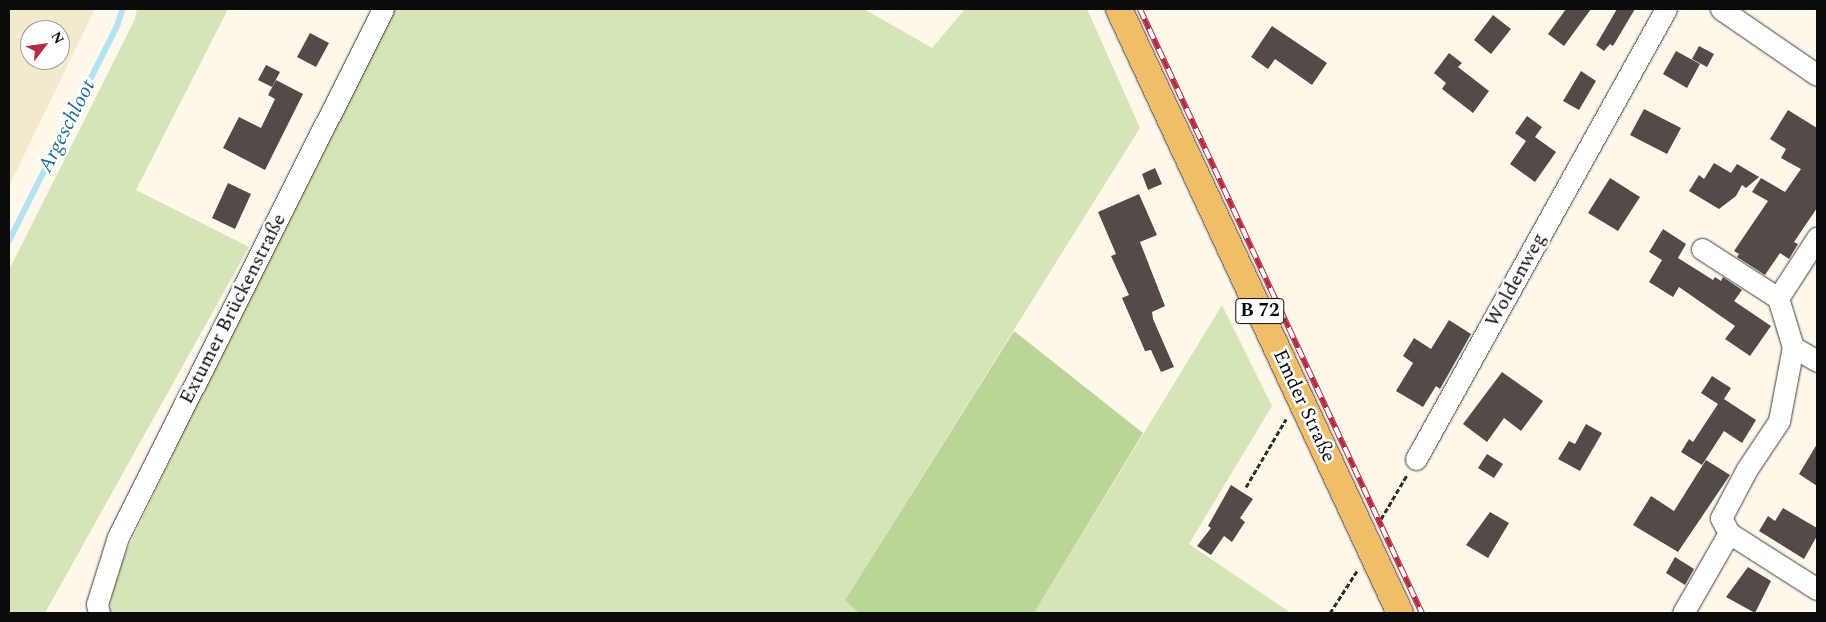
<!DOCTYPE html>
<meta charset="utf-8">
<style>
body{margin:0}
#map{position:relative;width:1826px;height:622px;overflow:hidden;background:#fef8eb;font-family:Spectral,serif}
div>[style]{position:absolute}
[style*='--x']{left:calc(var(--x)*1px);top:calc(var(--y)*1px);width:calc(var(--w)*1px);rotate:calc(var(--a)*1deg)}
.farmland>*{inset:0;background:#f2eacd}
.green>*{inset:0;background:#d5e5b7}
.forest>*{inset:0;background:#bbd597}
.stream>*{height:5.5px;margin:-2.75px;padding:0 2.75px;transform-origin:2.75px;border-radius:2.75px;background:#b3e2f2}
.building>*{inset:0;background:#534b48}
.path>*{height:3px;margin-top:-1.5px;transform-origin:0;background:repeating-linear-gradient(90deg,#2d2d2d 0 5px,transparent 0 7.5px)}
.roads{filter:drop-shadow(0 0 1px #3e3e3e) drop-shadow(0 0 1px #3e3e3e)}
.minor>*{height:21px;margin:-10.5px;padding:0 10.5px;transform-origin:10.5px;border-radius:10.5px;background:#fff}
.major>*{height:26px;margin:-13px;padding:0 13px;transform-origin:13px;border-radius:13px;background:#f0be69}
.rail>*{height:5.5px;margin-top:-2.75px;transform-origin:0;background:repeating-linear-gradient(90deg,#fff 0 11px,#b22d44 0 22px);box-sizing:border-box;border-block:1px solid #b22d44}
span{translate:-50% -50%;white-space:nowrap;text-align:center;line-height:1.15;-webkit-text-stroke:5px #fff;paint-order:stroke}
.shield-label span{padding:1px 4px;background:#fff;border:1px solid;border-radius:4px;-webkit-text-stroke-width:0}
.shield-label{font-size:19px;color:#0b0b0b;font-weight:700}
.street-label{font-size:20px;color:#0b0b0b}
.water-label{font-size:21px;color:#1d6f94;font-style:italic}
.frame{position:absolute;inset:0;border:10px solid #0b0b0b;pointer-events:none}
.north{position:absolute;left:20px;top:20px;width:50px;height:50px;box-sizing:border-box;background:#fff;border:1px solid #9d9d9d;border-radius:50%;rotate:60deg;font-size:14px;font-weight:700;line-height:20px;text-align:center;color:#0b0b0b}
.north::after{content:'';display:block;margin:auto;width:18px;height:22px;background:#b22d44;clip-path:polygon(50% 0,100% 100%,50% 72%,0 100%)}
</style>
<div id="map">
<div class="farmland">
<div style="clip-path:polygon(evenodd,9px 9px,95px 9px,9px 186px,9px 9px,30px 30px,60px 30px,60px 60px,30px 60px,30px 30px)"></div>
</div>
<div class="green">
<div style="clip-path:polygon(137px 9px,228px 9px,136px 190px,249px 247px,45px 613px,9px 613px,9px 270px,135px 19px)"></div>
<div style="clip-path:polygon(392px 9px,864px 9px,932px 48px,965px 9px,1087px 9px,1140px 128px,845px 600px,859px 613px,110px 613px,114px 578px,233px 327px)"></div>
<div style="clip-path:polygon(1222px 305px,1272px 406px,1189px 544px,1291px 613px,1034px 613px)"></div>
</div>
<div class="forest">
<div style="clip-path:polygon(1014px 331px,1143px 433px,1034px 613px,859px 613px,845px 600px)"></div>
</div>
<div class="stream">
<div style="--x:9;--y:241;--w:241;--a:-63.3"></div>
<div style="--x:117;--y:26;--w:18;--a:-71"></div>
</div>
<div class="building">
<div style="clip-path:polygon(1566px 9px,1591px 9px,1564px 46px,1548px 34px)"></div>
<div style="clip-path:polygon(1617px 9px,1635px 9px,1613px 46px,1610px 44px,1604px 51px,1596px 45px)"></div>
<div style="clip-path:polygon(1493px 15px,1511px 29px,1491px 54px,1474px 40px)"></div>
<div style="clip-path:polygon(1272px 26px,1327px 63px,1312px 85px,1275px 59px,1268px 69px,1251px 57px)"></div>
<div style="clip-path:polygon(310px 33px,329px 43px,316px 67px,297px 57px)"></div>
<div style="clip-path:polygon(1699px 46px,1714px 54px,1707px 67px,1692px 59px)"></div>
<div style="clip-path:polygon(1676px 51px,1700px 64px,1687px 88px,1663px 74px)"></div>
<div style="clip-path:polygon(1449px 53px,1462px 63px,1458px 67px,1489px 91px,1473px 113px,1442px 89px,1446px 83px,1434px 73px)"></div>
<div style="clip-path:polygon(266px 65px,280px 72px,272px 87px,258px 80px)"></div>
<div style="clip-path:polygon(1581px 71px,1596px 81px,1579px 110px,1563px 101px)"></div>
<div style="clip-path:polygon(276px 80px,303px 94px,265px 170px,223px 148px,239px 117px,261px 128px,275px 99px,268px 95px)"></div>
<div style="clip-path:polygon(1644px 109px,1681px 128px,1667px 154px,1630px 135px)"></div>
<div style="clip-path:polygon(1788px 110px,1817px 128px,1817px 208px,1794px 242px,1798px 244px,1789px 259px,1780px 253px,1765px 275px,1737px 257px,1739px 254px,1734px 251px,1768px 201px,1752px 192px,1761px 178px,1785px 192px,1801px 169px,1781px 158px,1786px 149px,1770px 139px)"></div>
<div style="clip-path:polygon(1527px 116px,1542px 127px,1535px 137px,1556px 152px,1535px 182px,1510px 164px,1526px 141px,1515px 133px)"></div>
<div style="clip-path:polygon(1714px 163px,1731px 173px,1737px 164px,1759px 177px,1746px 188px,1742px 185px,1736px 196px,1719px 209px,1689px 191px,1699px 175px,1704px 179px)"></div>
<div style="clip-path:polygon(1155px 168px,1162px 184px,1148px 190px,1142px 174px)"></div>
<div style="clip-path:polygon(1610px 178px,1640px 197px,1618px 231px,1588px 213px)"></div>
<div style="clip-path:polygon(228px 183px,251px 194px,235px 229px,212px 218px)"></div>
<div style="clip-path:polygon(1139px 194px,1157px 235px,1140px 242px,1165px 306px,1152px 312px,1153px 319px,1174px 367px,1161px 372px,1151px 350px,1145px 351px,1122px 298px,1129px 295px,1111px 256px,1116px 254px,1098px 212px)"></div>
<div style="clip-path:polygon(1663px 229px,1686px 244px,1678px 258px,1713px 280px,1715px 277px,1721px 281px,1723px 277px,1742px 290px,1734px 301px,1771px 326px,1750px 356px,1725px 339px,1735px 326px,1679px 287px,1673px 297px,1649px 282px,1662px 260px,1649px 252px)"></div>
<div style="clip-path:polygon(1449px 320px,1471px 334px,1440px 389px,1436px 386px,1423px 407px,1396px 391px,1413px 363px,1403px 356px,1414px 338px,1431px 349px)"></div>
<div style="clip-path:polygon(1502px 372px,1543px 401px,1521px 431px,1504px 418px,1487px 442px,1463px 424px)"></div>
<div style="clip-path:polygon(1712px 376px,1731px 388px,1724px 399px,1756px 420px,1742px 443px,1724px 431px,1702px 465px,1681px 452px,1689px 439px,1693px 442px,1718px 404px,1701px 393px)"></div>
<div style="clip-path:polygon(1586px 424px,1602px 433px,1580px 471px,1558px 459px,1569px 441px,1575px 444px)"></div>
<div style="clip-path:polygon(1817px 444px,1817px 486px,1799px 474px)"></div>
<div style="clip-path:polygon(1487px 454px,1503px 464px,1494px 478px,1478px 468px)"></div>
<div style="clip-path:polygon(1706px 460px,1730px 475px,1678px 552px,1633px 525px,1651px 496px,1674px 511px)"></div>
<div style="clip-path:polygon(1231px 485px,1253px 499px,1240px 518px,1245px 522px,1232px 542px,1224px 536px,1211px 555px,1197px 546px,1211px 528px,1208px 526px)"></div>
<div style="clip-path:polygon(1783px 508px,1817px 528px,1817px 536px,1804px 559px,1759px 531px,1768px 516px,1775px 521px)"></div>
<div style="clip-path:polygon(1490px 512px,1509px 523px,1488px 558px,1466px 545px)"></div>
<div style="clip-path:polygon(1675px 557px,1694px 569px,1685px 585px,1666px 573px)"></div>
<div style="clip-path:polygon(1748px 567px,1771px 581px,1755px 613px,1726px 597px)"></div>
</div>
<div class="path">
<div style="--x:1246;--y:487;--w:79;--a:-59.5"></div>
<div style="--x:1381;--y:519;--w:51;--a:-59.4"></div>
<div style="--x:1330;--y:613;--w:50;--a:-57.3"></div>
</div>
<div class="roads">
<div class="minor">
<div style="--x:1721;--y:9;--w:116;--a:34.5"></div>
<div style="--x:1702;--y:249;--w:90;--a:32.8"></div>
<div style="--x:1793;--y:347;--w:28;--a:30"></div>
<div style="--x:1416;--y:459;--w:515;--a:-60.95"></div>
<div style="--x:1729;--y:533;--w:104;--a:32.5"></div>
<div style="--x:99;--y:613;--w:9;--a:-103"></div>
<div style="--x:97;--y:604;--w:70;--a:-72.6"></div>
<div style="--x:118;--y:537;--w:591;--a:-63.35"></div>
<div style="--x:1683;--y:613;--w:92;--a:-60.1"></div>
<div style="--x:1729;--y:533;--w:17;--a:-118"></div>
<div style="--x:1721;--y:518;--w:55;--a:-62"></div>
<div style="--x:1747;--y:469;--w:58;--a:-56.3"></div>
<div style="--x:1779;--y:421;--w:75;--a:-79.3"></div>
<div style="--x:1793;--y:347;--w:51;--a:-107"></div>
<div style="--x:1778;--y:298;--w:72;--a:-57"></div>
</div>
<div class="major">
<div style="--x:1119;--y:9;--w:666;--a:65.05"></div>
</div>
</div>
<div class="rail">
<div style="--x:1140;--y:9;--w:667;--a:64.97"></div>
</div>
<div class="shield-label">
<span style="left:1260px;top:311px">B 72</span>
</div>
<div class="street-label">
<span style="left:1516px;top:280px;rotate:-61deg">Woldenweg</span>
<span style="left:233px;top:309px;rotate:-63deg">Extumer Brückenstraße</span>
<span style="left:1304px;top:406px;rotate:65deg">Emder Straße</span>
</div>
<div class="water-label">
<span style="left:67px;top:126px;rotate:-63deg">Argeschloot</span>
</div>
<div class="frame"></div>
<div class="north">N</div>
</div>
